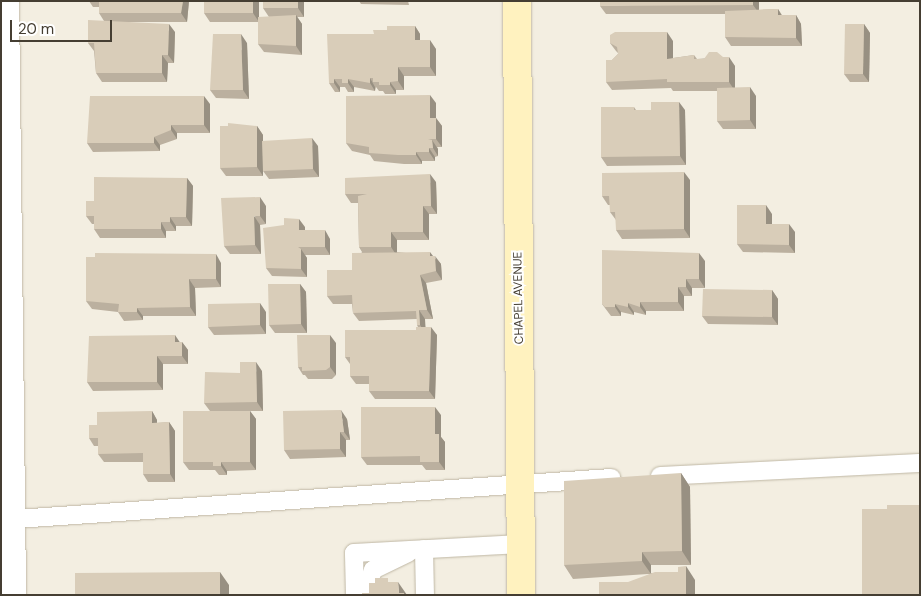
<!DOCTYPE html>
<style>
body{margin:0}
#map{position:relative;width:921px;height:596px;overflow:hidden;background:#f3eee1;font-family:"DM Sans",sans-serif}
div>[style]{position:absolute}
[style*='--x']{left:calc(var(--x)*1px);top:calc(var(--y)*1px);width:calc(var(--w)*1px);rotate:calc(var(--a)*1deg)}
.roads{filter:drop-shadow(0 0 1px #bfb7a4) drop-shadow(0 0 1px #bfb7a4)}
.lane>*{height:18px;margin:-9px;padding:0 9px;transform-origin:9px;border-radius:9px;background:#fff}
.street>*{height:28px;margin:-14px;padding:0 14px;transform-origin:14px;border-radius:14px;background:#fff}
.secondary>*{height:28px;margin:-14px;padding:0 14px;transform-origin:14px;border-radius:14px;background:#fff2bf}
.wall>*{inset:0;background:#bbb09f}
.shaded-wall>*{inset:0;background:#989082}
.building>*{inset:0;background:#d9cdb9}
span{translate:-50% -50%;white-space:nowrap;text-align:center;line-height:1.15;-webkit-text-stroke:4px #fff;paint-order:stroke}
.street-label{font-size:12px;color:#453e32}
.frame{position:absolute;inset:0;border:2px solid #453e32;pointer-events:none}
.scale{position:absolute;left:10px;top:20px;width:102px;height:22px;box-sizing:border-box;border:2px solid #453e32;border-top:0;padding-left:6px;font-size:15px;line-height:18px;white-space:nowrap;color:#453e32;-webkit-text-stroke:4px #fff;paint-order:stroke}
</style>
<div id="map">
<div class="roads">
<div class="lane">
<div style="--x:660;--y:476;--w:260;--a:-2.9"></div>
<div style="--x:2;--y:520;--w:611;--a:-3.94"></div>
<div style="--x:424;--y:549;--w:46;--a:88.8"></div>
<div style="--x:355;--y:595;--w:42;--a:-91.4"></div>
<div style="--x:354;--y:553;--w:167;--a:-3.1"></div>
<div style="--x:364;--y:595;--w:27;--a:-70"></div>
<div style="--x:373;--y:570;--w:39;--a:-26"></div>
</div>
<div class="street">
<div style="--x:5;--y:1;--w:594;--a:89.32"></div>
</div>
<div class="secondary">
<div style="--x:517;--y:1;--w:594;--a:89.61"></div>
</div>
</div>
<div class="wall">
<div style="clip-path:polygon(89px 1px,189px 1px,187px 22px,126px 22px,175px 32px,174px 63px,168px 63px,167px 82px,102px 82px,96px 73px,94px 51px,88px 43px,104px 21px,99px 13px,99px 7px,93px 7px)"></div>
<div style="clip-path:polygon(259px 1px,259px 17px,269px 17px,263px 8px,304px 1px,304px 17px,297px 17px,302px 24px,302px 55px,264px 52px,258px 44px,258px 22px,210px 22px,204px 13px)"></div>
<div style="clip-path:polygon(359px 1px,408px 1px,409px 5px,361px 4px)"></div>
<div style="clip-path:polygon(759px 1px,759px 10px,778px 9px,782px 15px,796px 15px,801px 24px,802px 46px,731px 46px,725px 37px,725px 14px,606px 14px,600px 6px)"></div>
<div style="clip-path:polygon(864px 24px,870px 33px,869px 82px,850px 82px,844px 74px)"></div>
<div style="clip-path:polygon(415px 26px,420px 34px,420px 40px,436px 49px,436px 76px,404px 76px,404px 90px,396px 90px,396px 94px,385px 94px,383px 91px,379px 91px,376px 87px,375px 91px,354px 87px,354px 92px,348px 92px,345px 87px,340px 87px,340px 92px,335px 92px,329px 83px,374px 34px,387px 30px)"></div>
<div style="clip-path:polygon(673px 41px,673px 58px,694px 55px,697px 59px,723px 57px,735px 66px,735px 88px,756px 96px,756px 129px,723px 129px,717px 121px,717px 91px,673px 91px,671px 88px,612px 90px,606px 82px,612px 60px,618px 54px,618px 53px,616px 51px,610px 43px)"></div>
<div style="clip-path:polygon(247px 43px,249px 99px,216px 98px,210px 90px)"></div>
<div style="clip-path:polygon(436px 103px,436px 118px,442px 126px,442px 147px,437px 147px,438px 149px,438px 156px,435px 157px,435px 161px,422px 161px,422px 164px,404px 164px,374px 161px,370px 155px,352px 151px,346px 143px)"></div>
<div style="clip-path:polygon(210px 104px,210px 133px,177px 133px,177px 139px,160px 145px,160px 151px,93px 152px,87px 143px)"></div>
<div style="clip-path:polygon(634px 107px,636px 110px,685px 110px,686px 165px,607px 166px,601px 157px)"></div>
<div style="clip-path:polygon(257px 126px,263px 135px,263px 141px,318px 146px,319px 177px,269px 179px,263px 171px,263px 176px,226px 176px,220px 168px)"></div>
<div style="clip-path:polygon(187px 178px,193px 186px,192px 226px,176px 226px,176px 231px,166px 231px,166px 238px,100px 238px,94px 229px,94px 224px,92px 224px,86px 216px,94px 201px)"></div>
<div style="clip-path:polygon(690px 180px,690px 238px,622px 239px,616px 230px,616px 220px,610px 212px,610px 205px,608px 205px,602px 196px)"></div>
<div style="clip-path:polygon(436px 182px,437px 214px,429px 214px,429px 240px,397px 240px,397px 252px,433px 256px,441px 264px,442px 280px,426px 283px,433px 319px,425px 319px,425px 327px,437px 335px,435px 399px,375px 399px,369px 391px,369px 384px,356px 384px,350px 376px,350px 364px,345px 357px,416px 330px,418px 327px,417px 325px,417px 319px,359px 321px,353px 313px,352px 304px,333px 304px,327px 296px,352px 270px,362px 252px,359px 247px,358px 203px,351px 203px,345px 194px)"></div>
<div style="clip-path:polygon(266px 206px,266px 224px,260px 225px,261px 254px,230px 254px,224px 246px)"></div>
<div style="clip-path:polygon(772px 214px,772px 224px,795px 232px,795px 253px,743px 252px,737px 244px)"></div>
<div style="clip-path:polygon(305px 227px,305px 230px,330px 239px,330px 255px,305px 255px,307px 258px,307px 277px,272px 276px,266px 268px)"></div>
<div style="clip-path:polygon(705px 261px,705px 288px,692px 288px,692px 296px,684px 296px,684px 311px,646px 311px,646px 315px,634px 312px,634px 315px,621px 312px,621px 316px,611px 316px,602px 304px)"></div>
<div style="clip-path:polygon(221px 263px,221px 287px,195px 288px,196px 316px,143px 316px,143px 320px,124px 321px,118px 312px,92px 309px,86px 301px)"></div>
<div style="clip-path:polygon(300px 284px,306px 292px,307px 333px,275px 333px,269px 325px)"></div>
<div style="clip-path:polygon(772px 290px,778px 299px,778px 325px,708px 324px,702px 316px)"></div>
<div style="clip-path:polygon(266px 312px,266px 334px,214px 335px,208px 327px)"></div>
<div style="clip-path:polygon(180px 342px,182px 342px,188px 350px,188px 364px,163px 364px,163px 390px,93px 391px,87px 382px)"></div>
<div style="clip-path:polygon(336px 343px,336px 375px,332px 379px,308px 379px,305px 375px,303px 375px,298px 367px)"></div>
<div style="clip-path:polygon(262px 371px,263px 411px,250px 411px,256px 419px,256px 470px,227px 471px,227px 475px,219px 475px,215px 470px,189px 470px,183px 462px,210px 411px,204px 403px,240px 373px)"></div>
<div style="clip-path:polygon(152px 411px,157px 420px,157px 423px,169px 422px,175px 431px,175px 482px,148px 482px,143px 474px,143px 462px,104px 462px,98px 454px,98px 446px,94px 446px,89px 438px,97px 425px)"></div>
<div style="clip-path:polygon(441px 415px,441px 437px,445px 442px,445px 470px,426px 470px,422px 465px,367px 465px,361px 457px)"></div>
<div style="clip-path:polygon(347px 419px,350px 440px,346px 440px,346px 457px,290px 459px,284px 450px)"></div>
<div style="clip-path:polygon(681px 473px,690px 487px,691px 565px,651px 565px,651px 573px,695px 580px,648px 574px,573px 579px,564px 565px)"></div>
</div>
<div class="shaded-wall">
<div style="clip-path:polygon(183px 1px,189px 1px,187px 22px,181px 13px)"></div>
<div style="clip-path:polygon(253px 1px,259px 1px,259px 22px,253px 13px)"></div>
<div style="clip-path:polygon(298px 1px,304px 1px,304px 17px,298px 8px)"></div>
<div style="clip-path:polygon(753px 1px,759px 1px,759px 13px,753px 5px)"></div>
<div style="clip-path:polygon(778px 9px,783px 18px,778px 15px)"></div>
<div style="clip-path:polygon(296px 15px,302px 24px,302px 55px,296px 46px)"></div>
<div style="clip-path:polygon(796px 15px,801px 24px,802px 46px,796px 38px)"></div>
<div style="clip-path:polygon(169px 24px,175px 32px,174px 63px,168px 55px)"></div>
<div style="clip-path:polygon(864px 24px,870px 33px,869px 82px,863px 74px)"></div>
<div style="clip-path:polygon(415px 26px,420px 34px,420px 49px,415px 40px)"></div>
<div style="clip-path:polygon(667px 32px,673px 41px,673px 67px,667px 59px)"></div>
<div style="clip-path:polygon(241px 34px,247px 43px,249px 99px,243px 90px)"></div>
<div style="clip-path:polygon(430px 40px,436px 49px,436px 76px,430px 67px)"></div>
<div style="clip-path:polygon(162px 55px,168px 63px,167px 82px,162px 73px)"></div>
<div style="clip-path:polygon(729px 57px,735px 66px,735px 91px,729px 82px)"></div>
<div style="clip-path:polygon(398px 67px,404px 76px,404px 90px,398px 81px)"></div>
<div style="clip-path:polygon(370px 78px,375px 87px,375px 91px,370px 83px)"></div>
<div style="clip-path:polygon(334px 79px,340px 87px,340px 92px,334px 83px)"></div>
<div style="clip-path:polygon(348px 79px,354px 87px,354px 92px,348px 83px)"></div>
<div style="clip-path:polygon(390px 82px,396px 90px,396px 94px,390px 85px)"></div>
<div style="clip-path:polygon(750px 87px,756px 96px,756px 129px,750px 120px)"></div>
<div style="clip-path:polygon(430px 95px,436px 103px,436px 126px,430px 118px)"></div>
<div style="clip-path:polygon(204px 96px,210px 104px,210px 133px,204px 125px)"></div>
<div style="clip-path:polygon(679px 102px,685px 110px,686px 165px,680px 156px)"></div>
<div style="clip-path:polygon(436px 118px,442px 126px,442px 147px,436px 139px)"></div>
<div style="clip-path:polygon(171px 125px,177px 133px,177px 139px,171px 130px)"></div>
<div style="clip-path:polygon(257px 126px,263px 135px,263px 176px,257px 167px)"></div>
<div style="clip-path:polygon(154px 137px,160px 145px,160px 151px,154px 143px)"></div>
<div style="clip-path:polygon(312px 138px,318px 146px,319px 177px,313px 169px)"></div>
<div style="clip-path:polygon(432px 140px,438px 149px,438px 156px,433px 148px)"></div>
<div style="clip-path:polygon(429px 148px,435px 157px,435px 161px,429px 152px)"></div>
<div style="clip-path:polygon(416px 152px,422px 161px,422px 164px,416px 155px)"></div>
<div style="clip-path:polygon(684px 172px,690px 180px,690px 238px,684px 229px)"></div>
<div style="clip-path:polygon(430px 174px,436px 182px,437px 214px,431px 206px)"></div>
<div style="clip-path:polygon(187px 178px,193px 186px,192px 226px,186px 217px)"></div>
<div style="clip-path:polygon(260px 197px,266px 206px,266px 224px,260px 216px)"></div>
<div style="clip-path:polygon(766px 205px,772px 214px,772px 232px,766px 224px)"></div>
<div style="clip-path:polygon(423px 206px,429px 214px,429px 240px,423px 232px)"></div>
<div style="clip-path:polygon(254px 216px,260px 225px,261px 254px,255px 245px)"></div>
<div style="clip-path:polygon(170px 217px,176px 226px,176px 231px,170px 222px)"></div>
<div style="clip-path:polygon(299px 219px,305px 227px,305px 239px,299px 230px)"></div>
<div style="clip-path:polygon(161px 222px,166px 231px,166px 238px,161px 229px)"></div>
<div style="clip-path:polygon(789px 224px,795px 232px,795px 253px,789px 245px)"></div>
<div style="clip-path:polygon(325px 230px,330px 239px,330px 255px,325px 247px)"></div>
<div style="clip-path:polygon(391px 232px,397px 240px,397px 256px,391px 247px)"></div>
<div style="clip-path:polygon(301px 249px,307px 258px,307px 277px,301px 269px)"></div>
<div style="clip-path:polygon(430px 252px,436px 260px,435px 256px,441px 264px,442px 280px,436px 271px,430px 256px)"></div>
<div style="clip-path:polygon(699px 253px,705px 261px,705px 288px,699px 279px)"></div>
<div style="clip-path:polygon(216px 254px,221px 263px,221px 287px,216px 279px)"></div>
<div style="clip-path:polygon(420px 275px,426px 283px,433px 319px,427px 310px)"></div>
<div style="clip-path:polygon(189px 279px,195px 288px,196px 316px,190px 307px)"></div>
<div style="clip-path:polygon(686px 279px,692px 288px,692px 296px,686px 287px)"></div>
<div style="clip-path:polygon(300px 284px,306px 292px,307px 333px,301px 324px)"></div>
<div style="clip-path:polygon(678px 287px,684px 296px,684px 311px,678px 302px)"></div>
<div style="clip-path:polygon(772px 290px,778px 299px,778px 325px,772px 317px)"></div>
<div style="clip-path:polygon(640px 302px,646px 311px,646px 315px,640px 307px)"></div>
<div style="clip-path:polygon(260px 303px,266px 312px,266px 334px,260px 325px)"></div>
<div style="clip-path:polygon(628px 303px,634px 312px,634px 315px,628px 307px)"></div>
<div style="clip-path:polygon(615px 304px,621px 312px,621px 316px,615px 307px)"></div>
<div style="clip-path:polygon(137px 308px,143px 316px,143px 320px,137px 312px)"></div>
<div style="clip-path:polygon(419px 310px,425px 319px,426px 334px,420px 325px)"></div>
<div style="clip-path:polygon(431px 327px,437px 335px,435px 399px,429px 391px)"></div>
<div style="clip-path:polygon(175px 335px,181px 344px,175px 342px)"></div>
<div style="clip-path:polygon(330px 335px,336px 343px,336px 375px,330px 367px)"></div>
<div style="clip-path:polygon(182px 342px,188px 350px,188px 364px,182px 356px)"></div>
<div style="clip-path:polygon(157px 356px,163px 364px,163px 390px,157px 382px)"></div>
<div style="clip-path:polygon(256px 362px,262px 371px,263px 411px,257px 402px)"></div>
<div style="clip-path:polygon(435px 407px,441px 415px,441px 437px,445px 442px,445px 470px,439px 462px,435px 434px)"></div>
<div style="clip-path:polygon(341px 410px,347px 419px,350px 440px,344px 432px)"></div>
<div style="clip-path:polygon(152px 411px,157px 420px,157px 431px,152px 423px)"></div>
<div style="clip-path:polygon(250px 411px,256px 419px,256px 470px,250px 462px)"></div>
<div style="clip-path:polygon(169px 422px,175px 431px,175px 482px,170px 474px)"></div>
<div style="clip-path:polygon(340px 432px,346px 440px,346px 457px,340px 449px)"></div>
<div style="clip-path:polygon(221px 462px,227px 471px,227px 475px,221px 466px)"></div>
<div style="clip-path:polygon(681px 473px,690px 487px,691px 565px,682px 551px)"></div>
<div style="clip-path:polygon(642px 552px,651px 565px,651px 574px,642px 561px)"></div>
<div style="clip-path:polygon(686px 566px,695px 580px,695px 595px,686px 595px)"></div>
<div style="clip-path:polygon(220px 572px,229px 585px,229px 595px,220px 595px)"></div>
<div style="clip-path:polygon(398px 582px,407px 595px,400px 595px,399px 593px)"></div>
</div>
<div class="building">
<div style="clip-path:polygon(99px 1px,183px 1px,181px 13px,99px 13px)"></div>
<div style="clip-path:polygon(204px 1px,253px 1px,253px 13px,204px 13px)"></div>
<div style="clip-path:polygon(263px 1px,298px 1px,298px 8px,263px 8px)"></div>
<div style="clip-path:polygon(600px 1px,753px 1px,753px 5px,600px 6px)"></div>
<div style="clip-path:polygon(778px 9px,778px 15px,796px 15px,796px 38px,725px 37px,725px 11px)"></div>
<div style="clip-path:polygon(296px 15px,296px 46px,258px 44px,258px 17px)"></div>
<div style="clip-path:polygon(88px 20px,169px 24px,168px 55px,162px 55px,162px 73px,96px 73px,94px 43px,88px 43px)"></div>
<div style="clip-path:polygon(845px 24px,864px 24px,863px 74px,844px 74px)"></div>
<div style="clip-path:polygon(387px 26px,415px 26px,415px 40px,430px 40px,430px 67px,398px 67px,398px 81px,390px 82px,390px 85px,379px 85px,379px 82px,373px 82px,373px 78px,370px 78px,370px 83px,348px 79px,348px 83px,342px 83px,342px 79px,334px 79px,334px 83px,329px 83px,327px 34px,374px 34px,373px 30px,387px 30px)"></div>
<div style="clip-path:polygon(615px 32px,667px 32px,667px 59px,694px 55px,694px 59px,704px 59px,709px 52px,717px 52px,723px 57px,729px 57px,729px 82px,667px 82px,667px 79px,606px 82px,606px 60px,612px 60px,618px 54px,617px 47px,610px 43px,610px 35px)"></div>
<div style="clip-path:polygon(213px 34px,241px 34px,243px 90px,210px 90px)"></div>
<div style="clip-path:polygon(750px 87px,750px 120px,717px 121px,717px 88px)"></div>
<div style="clip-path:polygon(430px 95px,430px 118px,436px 118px,436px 139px,428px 139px,432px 140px,433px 148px,429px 148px,429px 152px,416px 152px,416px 155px,398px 155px,369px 153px,369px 147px,346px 143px,346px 96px)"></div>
<div style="clip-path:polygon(90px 96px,204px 96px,204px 125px,171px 125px,171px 130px,154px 137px,154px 143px,87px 143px)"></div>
<div style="clip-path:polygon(651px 102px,679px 102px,680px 156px,601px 157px,601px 107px,634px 107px,634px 110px,651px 110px)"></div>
<div style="clip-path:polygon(228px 123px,257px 126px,257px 167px,220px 168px,220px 126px,228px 126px)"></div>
<div style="clip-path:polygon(312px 138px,313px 169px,263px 171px,262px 141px)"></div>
<div style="clip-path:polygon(684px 172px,684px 229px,616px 230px,615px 212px,610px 212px,609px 196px,602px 196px,602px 173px)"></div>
<div style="clip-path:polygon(430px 174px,431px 206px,423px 206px,423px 232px,391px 232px,391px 247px,359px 247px,358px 196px,367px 194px,345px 194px,345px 178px)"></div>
<div style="clip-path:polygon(94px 177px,187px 178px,186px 217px,170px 217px,170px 222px,161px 222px,161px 229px,94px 229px,94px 216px,86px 216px,86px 201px,94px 201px)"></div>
<div style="clip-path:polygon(260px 197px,260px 216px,254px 216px,255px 245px,224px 246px,221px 198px)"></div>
<div style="clip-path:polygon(737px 205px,766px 205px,766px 224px,789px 224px,789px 245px,737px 244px)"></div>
<div style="clip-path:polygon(284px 218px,299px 219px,299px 230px,325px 230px,325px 247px,298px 247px,301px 249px,301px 269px,266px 268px,263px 228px,284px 225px)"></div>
<div style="clip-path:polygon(602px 250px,699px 253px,699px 279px,686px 279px,686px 287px,678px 287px,678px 302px,640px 302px,640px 307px,628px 303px,628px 307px,615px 304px,615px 307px,605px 307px,602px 304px)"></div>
<div style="clip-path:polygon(430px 252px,430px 256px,435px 256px,436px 271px,420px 275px,427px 310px,419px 310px,420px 325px,417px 325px,416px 311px,353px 313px,352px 295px,327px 296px,327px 270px,352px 270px,352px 253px)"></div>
<div style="clip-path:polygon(95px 253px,216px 254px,216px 279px,189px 279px,190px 307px,137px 308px,137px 312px,118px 312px,119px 304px,86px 301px,86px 257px,95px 257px)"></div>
<div style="clip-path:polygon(268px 284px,300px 284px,301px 324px,269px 325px)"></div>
<div style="clip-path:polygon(703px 289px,772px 290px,772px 317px,702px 316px)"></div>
<div style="clip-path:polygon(260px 303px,260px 325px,208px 327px,208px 304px)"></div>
<div style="clip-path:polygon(416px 327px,431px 327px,429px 391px,369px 391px,369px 376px,350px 376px,350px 357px,345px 357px,345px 330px,416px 330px)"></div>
<div style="clip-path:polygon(175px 335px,175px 342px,182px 342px,182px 356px,157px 356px,157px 382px,87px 382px,89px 336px)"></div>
<div style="clip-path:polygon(297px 335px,330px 335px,330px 367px,326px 370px,302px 371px,302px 367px,298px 367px)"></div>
<div style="clip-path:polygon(240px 362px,256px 362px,257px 402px,204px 403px,205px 372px,240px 373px)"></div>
<div style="clip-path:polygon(361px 407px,435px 407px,435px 434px,439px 434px,439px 462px,420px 462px,420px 456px,361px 457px)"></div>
<div style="clip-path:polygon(341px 410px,344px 432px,340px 432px,340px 449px,284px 450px,283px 411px)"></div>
<div style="clip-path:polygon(152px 411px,152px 423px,169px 422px,170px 474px,143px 474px,143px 453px,98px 454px,98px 438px,89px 438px,89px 425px,97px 425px,97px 412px)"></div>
<div style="clip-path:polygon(183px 411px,250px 411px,250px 462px,221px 462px,221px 466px,213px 466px,213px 462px,183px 462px)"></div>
<div style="clip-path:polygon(681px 473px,682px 551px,642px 552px,642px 561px,564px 565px,564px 481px)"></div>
<div style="clip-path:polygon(887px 505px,920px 505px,920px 595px,862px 595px,862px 509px,887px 509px)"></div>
<div style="clip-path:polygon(686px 566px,686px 595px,599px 595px,599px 582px,628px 582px,655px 572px,678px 572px,678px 567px)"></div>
<div style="clip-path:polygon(220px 572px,220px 595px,75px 595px,75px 573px)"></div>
<div style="clip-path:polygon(375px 578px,388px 578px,388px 582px,398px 582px,399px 593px,404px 593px,404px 595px,362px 595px,362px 593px,369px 593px,369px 583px,375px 583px)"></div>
</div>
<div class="street-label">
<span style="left:519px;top:298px;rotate:-91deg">CHAPEL AVENUE</span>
</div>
<div class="frame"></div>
<div class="scale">20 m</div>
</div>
